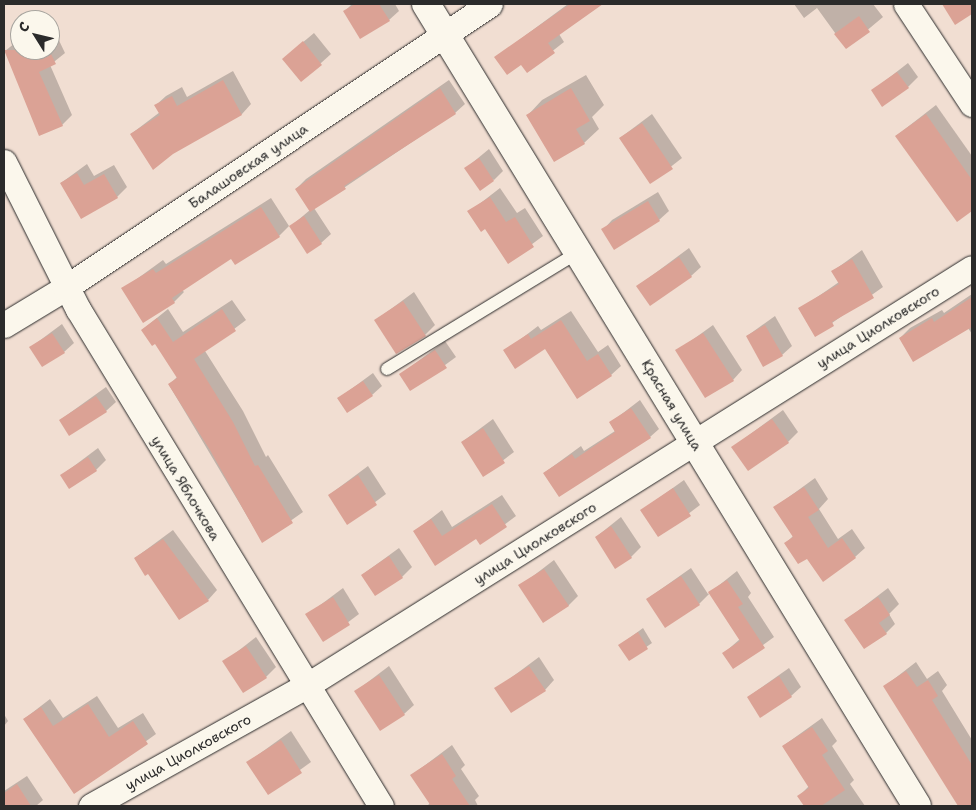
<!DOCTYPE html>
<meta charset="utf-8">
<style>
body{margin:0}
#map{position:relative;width:976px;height:810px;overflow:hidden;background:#f1ded2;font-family:"Shantell Sans",sans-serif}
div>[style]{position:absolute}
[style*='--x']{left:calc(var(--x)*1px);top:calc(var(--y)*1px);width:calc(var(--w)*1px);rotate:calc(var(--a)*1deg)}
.shadow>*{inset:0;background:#0003}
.building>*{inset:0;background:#dba295}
.roads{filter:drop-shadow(0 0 1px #2b2b2b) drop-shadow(0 0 1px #2b2b2b)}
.service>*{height:12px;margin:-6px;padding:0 6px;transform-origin:6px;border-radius:6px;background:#fbf7ec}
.minor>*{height:25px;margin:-12.5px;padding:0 12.5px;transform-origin:12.5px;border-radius:12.5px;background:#fbf7ec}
.secondary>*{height:28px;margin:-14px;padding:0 14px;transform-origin:14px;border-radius:14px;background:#fbf7ec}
span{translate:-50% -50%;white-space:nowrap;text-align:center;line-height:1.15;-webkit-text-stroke:4px #fbf7ec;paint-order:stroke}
.street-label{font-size:14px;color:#2b2b2b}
.frame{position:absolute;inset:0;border:5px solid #2b2b2b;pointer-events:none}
.north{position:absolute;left:10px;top:10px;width:50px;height:50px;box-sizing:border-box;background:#fbf7ec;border:1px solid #a8a59f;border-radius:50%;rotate:306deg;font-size:14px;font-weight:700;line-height:20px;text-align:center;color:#2b2b2b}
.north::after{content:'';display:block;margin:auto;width:18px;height:22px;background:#2b2b2b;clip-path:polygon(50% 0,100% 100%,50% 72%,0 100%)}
</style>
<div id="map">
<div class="shadow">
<div style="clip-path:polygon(352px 4px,395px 4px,399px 11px,389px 20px,345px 11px)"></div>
<div style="clip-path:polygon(568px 4px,602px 4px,559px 34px,564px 42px,527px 71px,521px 63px,496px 57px)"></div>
<div style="clip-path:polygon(794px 4px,873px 4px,883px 17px,846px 48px,817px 8px,804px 18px)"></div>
<div style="clip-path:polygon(55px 32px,65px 53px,50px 65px,72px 115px,62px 125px,5px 51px,20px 39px,20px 50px,50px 50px,50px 34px)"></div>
<div style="clip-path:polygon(314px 33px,331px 54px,301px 81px,283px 59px)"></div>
<div style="clip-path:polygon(908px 63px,918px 77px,908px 87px,872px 91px)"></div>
<div style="clip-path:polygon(233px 71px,251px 104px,242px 114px,173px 153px,131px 134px,160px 112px,156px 105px,166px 96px,182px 87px,187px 97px)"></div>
<div style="clip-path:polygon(586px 75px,604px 105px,592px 117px,599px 129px,584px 143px,528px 115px,542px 100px)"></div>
<div style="clip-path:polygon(449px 80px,465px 104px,455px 113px,314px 208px,331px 234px,321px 243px,291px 226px,310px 210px,296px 189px,306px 179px)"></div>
<div style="clip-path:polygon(936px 105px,972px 156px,972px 209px,957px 220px,896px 136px)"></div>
<div style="clip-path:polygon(652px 114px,682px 158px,650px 183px,620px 138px)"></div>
<div style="clip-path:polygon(489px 149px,503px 171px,494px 180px,466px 168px)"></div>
<div style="clip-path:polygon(87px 164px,94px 176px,114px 165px,127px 187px,117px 197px,61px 183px)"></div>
<div style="clip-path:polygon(500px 188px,517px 213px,525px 208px,543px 236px,508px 262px,486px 227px,469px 212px)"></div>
<div style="clip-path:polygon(658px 192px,669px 211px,659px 220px,603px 230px,612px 220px)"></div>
<div style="clip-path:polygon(271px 198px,289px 226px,279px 236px,231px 257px,182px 290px,184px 292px,174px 302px,123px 289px,163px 260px,166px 264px)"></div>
<div style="clip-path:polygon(689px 248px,701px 267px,691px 276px,638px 286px)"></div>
<div style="clip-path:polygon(862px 250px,883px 287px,815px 335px,800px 309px,839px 282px,833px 271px)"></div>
<div style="clip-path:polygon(414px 292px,435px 325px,425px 335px,376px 320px)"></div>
<div style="clip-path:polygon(972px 294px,972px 334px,968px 328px,900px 338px,910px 328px,942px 310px,944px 313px)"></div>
<div style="clip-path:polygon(232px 300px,246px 320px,205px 351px,243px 411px,266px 457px,268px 455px,303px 512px,262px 541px,169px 385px,178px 376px,155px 342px,142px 330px,168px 309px,183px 332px)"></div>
<div style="clip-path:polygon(571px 311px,598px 352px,608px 345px,621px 366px,611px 375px,546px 347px,505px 351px,538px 326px,541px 330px)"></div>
<div style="clip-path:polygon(775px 316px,792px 346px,782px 355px,747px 336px)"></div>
<div style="clip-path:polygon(62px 324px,74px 343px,64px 352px,31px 347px)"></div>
<div style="clip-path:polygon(713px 325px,742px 370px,733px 380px,677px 351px)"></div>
<div style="clip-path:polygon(445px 341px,456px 357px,411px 390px,401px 374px)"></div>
<div style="clip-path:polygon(373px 373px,382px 386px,372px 395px,339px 398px)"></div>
<div style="clip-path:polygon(106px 387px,116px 402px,106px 411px,60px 420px)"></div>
<div style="clip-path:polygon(640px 400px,659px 429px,650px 437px,544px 473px,581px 446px,584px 451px,615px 431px,610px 423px)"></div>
<div style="clip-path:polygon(783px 410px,798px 432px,788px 442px,733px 447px)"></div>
<div style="clip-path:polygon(493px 419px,514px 452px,484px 475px,462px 442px)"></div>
<div style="clip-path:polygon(98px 448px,106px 460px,96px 470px,62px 475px)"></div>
<div style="clip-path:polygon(368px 466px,386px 494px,347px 523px,329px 495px)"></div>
<div style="clip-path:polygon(815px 478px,828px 499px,819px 509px,838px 539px,852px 529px,865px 548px,855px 557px,807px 557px,786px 543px,793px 536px,775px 507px)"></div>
<div style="clip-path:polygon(684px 480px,700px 505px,659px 536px,642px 510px)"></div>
<div style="clip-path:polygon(502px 495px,516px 516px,480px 543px,476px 537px,435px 564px,415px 531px,442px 510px,452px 527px)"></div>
<div style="clip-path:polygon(621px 517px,641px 547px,631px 557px,596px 537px)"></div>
<div style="clip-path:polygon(173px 530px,217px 590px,208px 600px,149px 572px,135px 558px)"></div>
<div style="clip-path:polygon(399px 548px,412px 567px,402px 577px,362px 575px)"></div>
<div style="clip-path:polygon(554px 560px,578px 596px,568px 606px,520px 586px)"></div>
<div style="clip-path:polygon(691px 568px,708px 594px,737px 571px,751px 593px,748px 597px,774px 637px,733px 667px,724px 653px,740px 639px,710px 593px,699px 604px,647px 599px)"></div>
<div style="clip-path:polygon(343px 588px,359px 614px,323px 641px,307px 615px)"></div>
<div style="clip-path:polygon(888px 588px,899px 604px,889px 614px,895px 624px,886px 633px,846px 620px)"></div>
<div style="clip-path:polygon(643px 628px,652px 643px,629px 659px,620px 645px)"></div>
<div style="clip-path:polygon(256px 637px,276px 667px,266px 677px,224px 662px)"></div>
<div style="clip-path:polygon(539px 657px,554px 680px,545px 690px,496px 689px)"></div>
<div style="clip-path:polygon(916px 662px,927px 679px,938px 671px,947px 685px,942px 691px,972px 740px,972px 806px,959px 806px,885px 686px)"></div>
<div style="clip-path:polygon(389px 666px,414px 705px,404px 714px,356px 691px)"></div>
<div style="clip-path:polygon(789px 668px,801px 687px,791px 696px,748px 697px)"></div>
<div style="clip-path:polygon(97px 696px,118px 728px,143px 713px,156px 734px,74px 793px,24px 719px,50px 699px,63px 718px)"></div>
<div style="clip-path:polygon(4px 714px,8px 721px,4px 726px)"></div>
<div style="clip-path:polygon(822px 718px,837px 741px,832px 746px,854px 780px,850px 784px,865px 806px,805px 806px,799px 796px,809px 786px,783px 746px)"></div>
<div style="clip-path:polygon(291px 731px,311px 762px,268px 793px,248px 762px)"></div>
<div style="clip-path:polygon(452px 745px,465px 765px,461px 769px,479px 796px,475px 800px,478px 806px,427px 806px,430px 803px,412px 775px)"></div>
<div style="clip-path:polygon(27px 776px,43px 800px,36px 806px,4px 806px,4px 791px)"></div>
</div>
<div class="building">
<div style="clip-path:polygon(355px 4px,379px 4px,390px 21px,360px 39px,343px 11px)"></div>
<div style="clip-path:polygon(570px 4px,603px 4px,548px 43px,555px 53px,527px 73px,521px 65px,507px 75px,494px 57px)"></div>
<div style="clip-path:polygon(942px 4px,972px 4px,972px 14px,955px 25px)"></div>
<div style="clip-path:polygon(859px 16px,870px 32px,846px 49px,834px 34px)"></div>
<div style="clip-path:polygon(303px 41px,322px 65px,301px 82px,282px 59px)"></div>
<div style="clip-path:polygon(4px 50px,49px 50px,56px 64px,39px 72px,63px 126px,39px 136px)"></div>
<div style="clip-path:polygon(897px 72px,909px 88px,882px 107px,871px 90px)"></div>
<div style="clip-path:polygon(223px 80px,242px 115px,173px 154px,153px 170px,130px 134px,160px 115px,154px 105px,172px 96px,177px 106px)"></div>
<div style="clip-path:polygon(440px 88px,456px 114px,344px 186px,346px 189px,310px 212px,295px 189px)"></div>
<div style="clip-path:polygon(571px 88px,590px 121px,576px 129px,585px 144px,554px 162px,526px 115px)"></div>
<div style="clip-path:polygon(926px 114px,972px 180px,972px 211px,957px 222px,895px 136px)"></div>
<div style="clip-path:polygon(642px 123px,673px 169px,650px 184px,619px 138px)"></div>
<div style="clip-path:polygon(479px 158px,494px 181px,480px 191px,464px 168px)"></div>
<div style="clip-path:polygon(77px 173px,84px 185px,104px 174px,118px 198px,81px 219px,60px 183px)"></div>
<div style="clip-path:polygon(490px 197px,506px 222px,515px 217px,534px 247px,508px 264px,485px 229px,481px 232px,467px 211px)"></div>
<div style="clip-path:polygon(648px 201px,660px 221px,614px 250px,601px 229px)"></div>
<div style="clip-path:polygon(261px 207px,280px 237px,235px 265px,231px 259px,172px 298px,175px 303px,143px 323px,121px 288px,153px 269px,156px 273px)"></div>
<div style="clip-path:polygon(304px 216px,322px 244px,307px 254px,289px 226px)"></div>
<div style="clip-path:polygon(679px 257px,692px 277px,650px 306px,636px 286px)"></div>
<div style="clip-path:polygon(852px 259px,874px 298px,832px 322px,834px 326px,815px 337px,798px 308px,839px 284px,831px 271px)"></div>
<div style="clip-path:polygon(972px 297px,972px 327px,913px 362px,899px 338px,932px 318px,934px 322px)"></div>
<div style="clip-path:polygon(403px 301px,426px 336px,396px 354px,374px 320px)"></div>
<div style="clip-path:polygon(222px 309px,236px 331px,194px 359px,233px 422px,255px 466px,258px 465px,293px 523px,262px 543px,210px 450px,168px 384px,177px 378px,155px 344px,152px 346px,141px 330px,157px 318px,173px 342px)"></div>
<div style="clip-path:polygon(561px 320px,587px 361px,598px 354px,612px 376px,577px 399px,545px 349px,515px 369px,503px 350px,528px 334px,531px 339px)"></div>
<div style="clip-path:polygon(765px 325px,783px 356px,763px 367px,746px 336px)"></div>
<div style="clip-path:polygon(52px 333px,65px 353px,42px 367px,29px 347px)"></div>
<div style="clip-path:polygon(703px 333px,734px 381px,705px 398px,675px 350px)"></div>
<div style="clip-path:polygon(435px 350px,447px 368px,410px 391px,399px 374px)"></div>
<div style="clip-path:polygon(363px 381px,373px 396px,347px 413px,337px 398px)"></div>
<div style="clip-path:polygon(96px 396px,107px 412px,69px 436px,59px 420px)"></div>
<div style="clip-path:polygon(631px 408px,651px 438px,559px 497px,543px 473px,572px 454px,575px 459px,615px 432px,609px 422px)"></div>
<div style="clip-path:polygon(772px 419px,789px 443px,748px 471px,731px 447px)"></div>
<div style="clip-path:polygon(483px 428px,505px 463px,483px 477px,461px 442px)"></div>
<div style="clip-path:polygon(88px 457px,97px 471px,69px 489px,60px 475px)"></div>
<div style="clip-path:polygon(358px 475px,377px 505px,347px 525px,328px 495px)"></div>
<div style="clip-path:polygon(804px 487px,819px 510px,808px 517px,828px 548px,842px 538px,856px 558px,823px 582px,807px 559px,798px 564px,784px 543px,793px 537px,773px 507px)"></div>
<div style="clip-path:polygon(673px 488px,691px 516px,658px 537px,640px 510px)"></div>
<div style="clip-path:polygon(492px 504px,507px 527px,480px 545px,476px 539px,435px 566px,413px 531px,431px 519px,442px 536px)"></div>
<div style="clip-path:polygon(611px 526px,632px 558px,615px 569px,595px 537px)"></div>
<div style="clip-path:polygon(163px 539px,209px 601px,179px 620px,148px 574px,145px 576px,134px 558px)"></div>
<div style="clip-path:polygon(389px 556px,403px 578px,375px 596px,361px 575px)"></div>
<div style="clip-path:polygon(544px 569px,569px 606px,543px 623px,518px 585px)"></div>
<div style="clip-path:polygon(681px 576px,700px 605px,665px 628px,646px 599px)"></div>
<div style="clip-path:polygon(727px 580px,743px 604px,738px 607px,765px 648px,733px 669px,722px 653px,740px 641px,708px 592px)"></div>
<div style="clip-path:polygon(333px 597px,350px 625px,323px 642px,305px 614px)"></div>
<div style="clip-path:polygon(878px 597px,890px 615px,879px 623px,887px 634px,864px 649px,844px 620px)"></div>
<div style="clip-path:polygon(638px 632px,648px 649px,629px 661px,618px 645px)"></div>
<div style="clip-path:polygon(246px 646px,267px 678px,243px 693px,222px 661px)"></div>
<div style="clip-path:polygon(529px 666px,546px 691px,511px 713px,494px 688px)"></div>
<div style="clip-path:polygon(906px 671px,917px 687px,928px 680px,938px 696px,932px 700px,972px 765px,972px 806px,958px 806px,883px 686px)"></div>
<div style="clip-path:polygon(379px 675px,405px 715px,380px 731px,354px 691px)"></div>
<div style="clip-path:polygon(779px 676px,792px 697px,760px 718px,747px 697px)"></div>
<div style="clip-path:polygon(88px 704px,109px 737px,133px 721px,148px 744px,74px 794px,23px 719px,41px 707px,53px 726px)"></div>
<div style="clip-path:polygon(812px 727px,828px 751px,822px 755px,845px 790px,821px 806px,804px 806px,797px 796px,809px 788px,782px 746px)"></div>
<div style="clip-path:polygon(281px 740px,302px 773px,268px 795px,246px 762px)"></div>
<div style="clip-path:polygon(442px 754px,456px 776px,452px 779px,470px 806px,431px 806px,410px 775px)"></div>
<div style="clip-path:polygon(17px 784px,31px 806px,4px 806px,4px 793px)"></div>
</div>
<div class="roads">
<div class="service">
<div style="--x:387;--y:369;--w:225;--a:-31.4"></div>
</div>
<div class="minor">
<div style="--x:906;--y:4;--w:120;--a:56.6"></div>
<div style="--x:4;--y:162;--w:165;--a:63.3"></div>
<div style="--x:78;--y:309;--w:582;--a:58.63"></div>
<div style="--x:4;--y:325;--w:71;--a:-31.2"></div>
<div style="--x:65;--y:288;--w:511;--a:-33.75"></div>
<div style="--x:91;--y:806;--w:246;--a:-29.2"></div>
<div style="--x:306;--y:686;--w:786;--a:-32.11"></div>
</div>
<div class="secondary">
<div style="--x:426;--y:4;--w:940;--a:58.52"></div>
</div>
</div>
<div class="street-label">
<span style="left:248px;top:166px;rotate:-34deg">Балашовская улица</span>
<span style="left:878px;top:327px;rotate:-32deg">улица Циолковского</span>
<span style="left:672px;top:405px;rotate:59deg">Красная улица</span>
<span style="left:186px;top:488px;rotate:59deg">улица Яблочкова</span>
<span style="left:535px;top:543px;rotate:-32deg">улица Циолковского</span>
<span style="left:188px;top:752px;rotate:-29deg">улица Циолковского</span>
</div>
<div class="frame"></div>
<div class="north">С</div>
</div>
